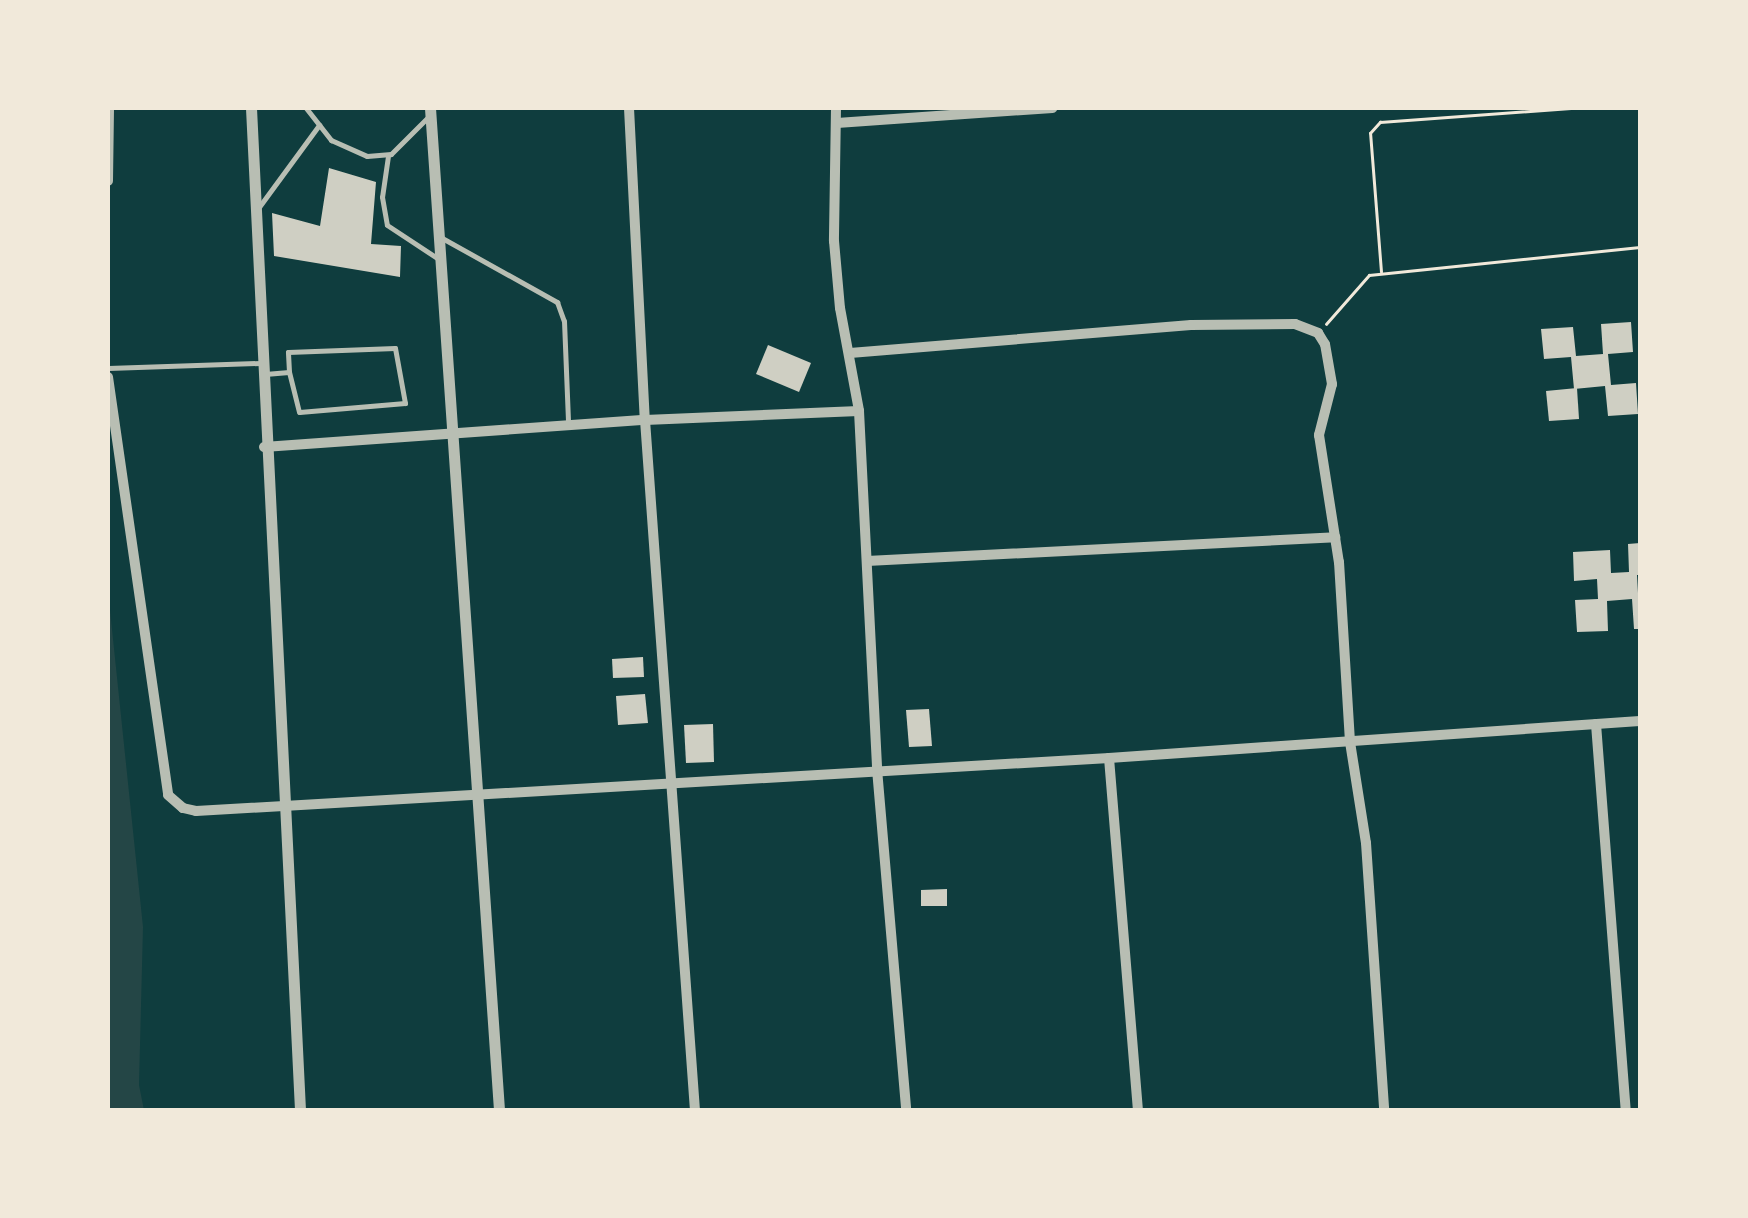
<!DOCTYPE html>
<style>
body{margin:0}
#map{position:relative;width:1748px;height:1218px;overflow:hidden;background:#0f3d3e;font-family:Raleway,sans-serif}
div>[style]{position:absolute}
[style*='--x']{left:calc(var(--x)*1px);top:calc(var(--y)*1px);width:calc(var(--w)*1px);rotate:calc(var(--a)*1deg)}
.green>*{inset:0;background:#244646}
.building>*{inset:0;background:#cfcfc3}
.path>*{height:2.5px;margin:-1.25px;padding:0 1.25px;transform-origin:1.25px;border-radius:1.25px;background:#f1e9da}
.service>*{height:5px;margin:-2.5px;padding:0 2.5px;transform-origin:2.5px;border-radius:2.5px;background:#b8beb3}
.minor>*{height:10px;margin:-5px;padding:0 5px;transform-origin:5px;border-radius:5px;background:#b8beb3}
.tertiary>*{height:11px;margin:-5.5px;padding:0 5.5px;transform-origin:5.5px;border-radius:5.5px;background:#b8beb3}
span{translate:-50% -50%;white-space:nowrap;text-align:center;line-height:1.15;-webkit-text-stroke:8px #f1e9da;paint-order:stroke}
.frame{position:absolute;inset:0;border:110px solid #f1e9da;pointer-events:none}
</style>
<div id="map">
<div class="green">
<div style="clip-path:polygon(108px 591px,143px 927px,139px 1085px,144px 1110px,108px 1110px)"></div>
</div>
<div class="building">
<div style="clip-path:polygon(329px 168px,376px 182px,371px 244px,401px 246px,400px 277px,274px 256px,272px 213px,320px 226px)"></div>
<div style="clip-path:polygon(1631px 322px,1633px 352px,1608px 354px,1611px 385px,1636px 383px,1638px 414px,1608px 416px,1605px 386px,1574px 389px,1571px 357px,1544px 359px,1541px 329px,1573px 327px,1576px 356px,1603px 354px,1601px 324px)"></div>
<div style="clip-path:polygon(768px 345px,811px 363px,799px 392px,756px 374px)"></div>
<div style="clip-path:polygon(1577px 388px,1579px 419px,1549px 421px,1546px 391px)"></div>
<div style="clip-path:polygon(1640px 543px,1640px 575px,1637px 575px,1640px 629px,1634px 629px,1632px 599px,1607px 601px,1608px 631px,1577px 632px,1575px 600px,1598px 599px,1597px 579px,1574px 581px,1573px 552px,1610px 550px,1611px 573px,1629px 572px,1628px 544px)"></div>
<div style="clip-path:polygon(643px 657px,644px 677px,613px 678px,612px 659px)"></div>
<div style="clip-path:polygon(645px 694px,648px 723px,618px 725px,616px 696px)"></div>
<div style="clip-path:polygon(929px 709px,932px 746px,909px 747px,906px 710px)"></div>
<div style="clip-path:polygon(713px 724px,714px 762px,686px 763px,684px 725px)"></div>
<div style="clip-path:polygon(947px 889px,947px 906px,921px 906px,921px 890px)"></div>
</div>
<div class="path">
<div style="--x:1381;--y:272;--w:139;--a:-94.5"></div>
<div style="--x:1370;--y:133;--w:15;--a:-48"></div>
<div style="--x:1380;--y:122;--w:191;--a:-4.2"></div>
<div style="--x:1326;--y:324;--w:65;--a:-48.7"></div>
<div style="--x:1369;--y:275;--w:272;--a:-5.9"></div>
</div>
<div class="service">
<div style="--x:306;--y:108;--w:41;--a:52"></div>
<div style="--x:331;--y:140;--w:39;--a:24"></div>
<div style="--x:367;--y:156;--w:24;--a:-5"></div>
<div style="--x:391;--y:154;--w:51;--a:-45"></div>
<div style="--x:388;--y:156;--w:41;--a:98.3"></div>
<div style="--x:382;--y:197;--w:28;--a:80"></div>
<div style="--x:387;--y:225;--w:64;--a:33.4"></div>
<div style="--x:259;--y:207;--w:102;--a:-53.8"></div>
<div style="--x:442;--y:238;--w:132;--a:29.1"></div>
<div style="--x:557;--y:302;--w:20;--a:70"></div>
<div style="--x:564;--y:321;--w:101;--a:87.7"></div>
<div style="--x:108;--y:368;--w:153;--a:-1.9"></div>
<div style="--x:265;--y:374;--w:24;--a:-5"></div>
<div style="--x:289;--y:372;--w:20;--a:-93"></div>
<div style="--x:288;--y:352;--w:107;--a:-2.1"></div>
<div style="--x:395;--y:348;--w:56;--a:79.7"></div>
<div style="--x:405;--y:403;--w:106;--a:175.1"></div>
<div style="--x:299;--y:412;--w:41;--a:-104"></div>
</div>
<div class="minor">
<div style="--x:629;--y:108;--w:312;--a:87.1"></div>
<div style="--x:645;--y:420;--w:692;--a:85.86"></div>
<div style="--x:836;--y:108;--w:133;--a:90.9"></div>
<div style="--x:834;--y:241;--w:67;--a:84.9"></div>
<div style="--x:840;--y:308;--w:105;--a:79.5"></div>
<div style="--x:859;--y:411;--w:358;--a:87.1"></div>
<div style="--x:877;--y:769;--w:342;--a:85.1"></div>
<div style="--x:837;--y:123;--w:216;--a:-4"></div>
<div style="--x:108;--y:181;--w:73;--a:-89.2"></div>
<div style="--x:850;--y:353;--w:342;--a:-4.7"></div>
<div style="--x:1191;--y:325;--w:104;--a:-0.6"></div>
<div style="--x:1295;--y:324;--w:25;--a:21"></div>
<div style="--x:1318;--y:333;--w:13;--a:58"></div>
<div style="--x:1325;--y:344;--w:41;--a:80.1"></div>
<div style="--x:1332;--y:384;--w:53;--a:104.3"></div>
<div style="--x:1319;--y:435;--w:129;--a:81.1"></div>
<div style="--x:1339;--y:562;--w:180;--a:86.5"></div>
<div style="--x:1350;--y:742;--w:102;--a:81"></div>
<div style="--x:1366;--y:843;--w:268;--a:86.1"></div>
<div style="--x:108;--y:377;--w:422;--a:81.8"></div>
<div style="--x:168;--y:795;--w:20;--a:41"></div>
<div style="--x:183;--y:808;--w:13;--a:13"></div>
<div style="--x:196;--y:811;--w:915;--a:-3.32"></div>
<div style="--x:1109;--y:758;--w:532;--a:-3.99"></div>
<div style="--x:264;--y:447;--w:382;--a:-4.1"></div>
<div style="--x:645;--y:420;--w:214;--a:-2.4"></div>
<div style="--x:867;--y:561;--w:469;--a:-2.9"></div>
<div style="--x:1596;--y:724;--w:387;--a:85.6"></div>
<div style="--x:1109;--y:758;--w:353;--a:85.3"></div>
</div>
<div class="tertiary">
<div style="--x:251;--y:108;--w:1003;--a:87.2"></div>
<div style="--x:430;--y:108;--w:1004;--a:86.06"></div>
</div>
<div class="frame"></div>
</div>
